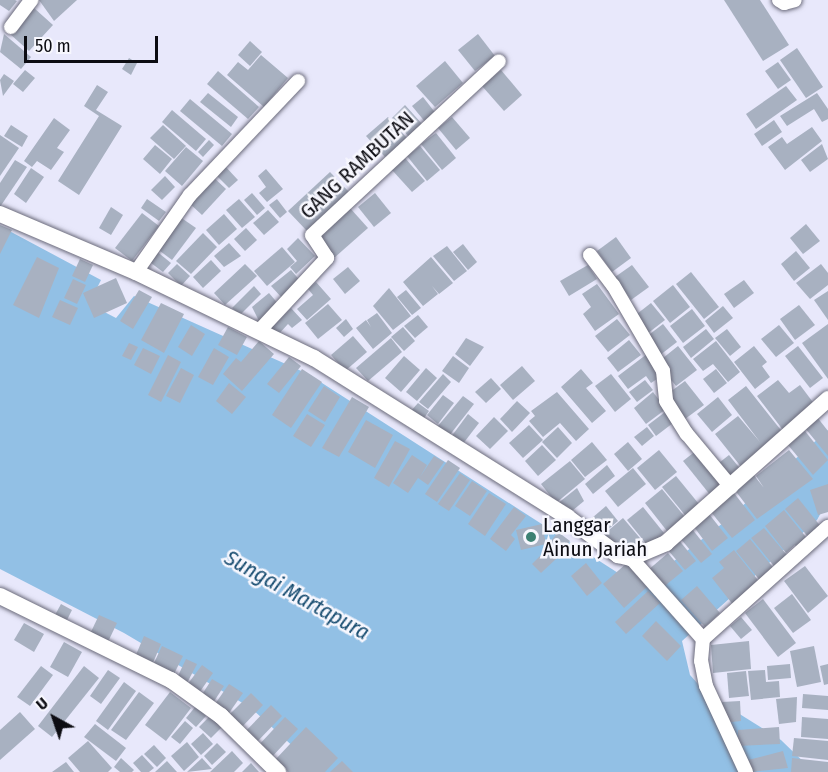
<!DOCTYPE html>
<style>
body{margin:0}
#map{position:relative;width:828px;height:772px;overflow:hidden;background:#e8e8fb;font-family:"Fira Sans Condensed",sans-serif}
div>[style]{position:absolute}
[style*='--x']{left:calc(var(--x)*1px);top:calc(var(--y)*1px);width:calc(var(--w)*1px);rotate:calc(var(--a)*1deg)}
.water>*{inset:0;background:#92c0e5}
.building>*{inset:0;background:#a8b1c1}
.roads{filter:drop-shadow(0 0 2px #6a6a7a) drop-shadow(0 0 2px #6a6a7a)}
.minor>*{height:14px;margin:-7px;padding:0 7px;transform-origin:7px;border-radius:7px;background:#fff}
.tertiary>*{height:16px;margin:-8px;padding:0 8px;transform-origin:8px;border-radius:8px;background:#fff}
.dots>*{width:16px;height:16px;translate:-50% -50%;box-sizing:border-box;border:3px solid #f7f7fe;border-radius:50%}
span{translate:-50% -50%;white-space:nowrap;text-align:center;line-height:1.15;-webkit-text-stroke:5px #f7f7fe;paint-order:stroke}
.street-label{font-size:21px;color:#0c0c12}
.poi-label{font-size:21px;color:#0c0c12}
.left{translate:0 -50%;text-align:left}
.water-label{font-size:22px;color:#174c70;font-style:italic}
.north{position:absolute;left:24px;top:688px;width:60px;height:60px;-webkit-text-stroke:4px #f7f7fe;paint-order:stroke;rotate:320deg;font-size:16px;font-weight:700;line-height:24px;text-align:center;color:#0c0c12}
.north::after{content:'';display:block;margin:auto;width:21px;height:27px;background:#0c0c12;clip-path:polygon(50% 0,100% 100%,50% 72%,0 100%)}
.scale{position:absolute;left:24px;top:36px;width:134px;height:27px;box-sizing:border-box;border:3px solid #0c0c12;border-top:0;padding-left:8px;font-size:18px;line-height:21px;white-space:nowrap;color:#0c0c12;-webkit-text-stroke:4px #f7f7fe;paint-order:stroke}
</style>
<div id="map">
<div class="water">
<div style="clip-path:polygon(0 226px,101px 280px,89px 304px,116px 318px,134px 296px,308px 374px,629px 580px,652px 578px,723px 523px,828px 430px,828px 500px,817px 520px,682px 641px,690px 675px,706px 693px,781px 740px,814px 772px,321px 772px,251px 708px,124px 633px,0 569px)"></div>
</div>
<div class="building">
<div style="clip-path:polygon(0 0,15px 0,17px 1px,9px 11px,0 5px)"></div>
<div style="clip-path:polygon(39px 0,77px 0,54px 21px)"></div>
<div style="clip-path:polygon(724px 0,760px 0,789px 45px,763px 61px)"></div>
<div style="clip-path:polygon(34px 8px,53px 25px,29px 51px,10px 34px)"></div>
<div style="clip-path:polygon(4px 34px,31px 57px,21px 69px,0 52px)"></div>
<div style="clip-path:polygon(478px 34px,495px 56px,475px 71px,458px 50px)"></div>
<div style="clip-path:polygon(250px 41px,262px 52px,250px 66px,238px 55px)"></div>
<div style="clip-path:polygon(797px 48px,823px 87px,806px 98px,780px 60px)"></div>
<div style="clip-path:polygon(261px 55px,288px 78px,264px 107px,227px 75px,238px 62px,248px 70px)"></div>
<div style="clip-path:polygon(129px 58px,137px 63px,131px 75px,122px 69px)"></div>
<div style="clip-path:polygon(445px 61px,463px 83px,435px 107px,416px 86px)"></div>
<div style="clip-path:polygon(778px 62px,791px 80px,778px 89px,765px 71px)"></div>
<div style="clip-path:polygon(25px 70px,35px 78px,23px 92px,13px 84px)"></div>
<div style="clip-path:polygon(501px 70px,522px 95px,504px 111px,482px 86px)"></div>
<div style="clip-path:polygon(218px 71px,259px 107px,248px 119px,207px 84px)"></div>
<div style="clip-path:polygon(4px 74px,14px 81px,3px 96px,0 80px)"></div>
<div style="clip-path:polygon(97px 85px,108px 92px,96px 110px,122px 126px,79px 195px,58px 181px,99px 116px,84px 106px)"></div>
<div style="clip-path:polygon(786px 86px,797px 100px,756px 129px,746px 114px)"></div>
<div style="clip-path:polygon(208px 93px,238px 117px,231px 127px,200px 102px)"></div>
<div style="clip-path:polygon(817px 93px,828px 109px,828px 119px,822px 122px,814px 109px,787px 126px,780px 116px)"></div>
<div style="clip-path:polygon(423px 97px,437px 115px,426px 123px,412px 106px)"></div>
<div style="clip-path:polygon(190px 99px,232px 134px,222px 146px,180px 111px)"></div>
<div style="clip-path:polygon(405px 105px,423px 125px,410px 138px,392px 118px)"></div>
<div style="clip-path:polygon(172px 110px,206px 139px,196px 151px,162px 122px)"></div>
<div style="clip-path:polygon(388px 117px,407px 138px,385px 157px,366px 136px)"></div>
<div style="clip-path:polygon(452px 117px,470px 138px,456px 150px,438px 128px)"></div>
<div style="clip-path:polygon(54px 118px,70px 130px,57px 148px,64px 152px,51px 170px,37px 161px,32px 167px,24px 161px)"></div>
<div style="clip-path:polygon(774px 120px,782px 132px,762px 146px,754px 134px)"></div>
<div style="clip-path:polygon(11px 125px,28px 136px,22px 147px,4px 136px)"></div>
<div style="clip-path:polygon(163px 125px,186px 146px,174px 159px,150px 138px)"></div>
<div style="clip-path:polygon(812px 127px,822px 141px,785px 170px,768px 147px,782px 137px,787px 144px)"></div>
<div style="clip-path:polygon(436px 133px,456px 158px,442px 170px,421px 144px)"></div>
<div style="clip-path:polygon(0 135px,19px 148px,0 176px)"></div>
<div style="clip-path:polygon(209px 140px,214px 145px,203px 157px,198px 152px)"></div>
<div style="clip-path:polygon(822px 144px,828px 159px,810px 172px,801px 160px)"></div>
<div style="clip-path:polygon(155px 145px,172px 159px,160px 174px,143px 159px)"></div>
<div style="clip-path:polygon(420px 146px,440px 170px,427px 181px,407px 156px)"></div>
<div style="clip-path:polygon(186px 147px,203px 161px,182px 186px,165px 171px)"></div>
<div style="clip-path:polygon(405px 158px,425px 181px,412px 192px,392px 170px)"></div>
<div style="clip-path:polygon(15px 160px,27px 167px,0 207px,0 183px)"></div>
<div style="clip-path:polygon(224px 165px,238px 180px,229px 188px,215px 174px)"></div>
<div style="clip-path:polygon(31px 168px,44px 177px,26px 203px,14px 194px)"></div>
<div style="clip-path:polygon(266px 169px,283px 189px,267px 202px,259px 193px,266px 187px,258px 176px)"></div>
<div style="clip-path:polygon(330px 172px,349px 192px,307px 231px,288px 211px)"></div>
<div style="clip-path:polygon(165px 176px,175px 187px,162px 200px,151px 190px)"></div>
<div style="clip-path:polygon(212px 176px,226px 189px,202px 215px,188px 202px)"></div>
<div style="clip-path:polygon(252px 193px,265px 208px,257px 215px,244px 200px)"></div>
<div style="clip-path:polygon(375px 193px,391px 213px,374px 227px,358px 207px)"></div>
<div style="clip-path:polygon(147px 199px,166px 212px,159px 221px,141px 208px)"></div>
<div style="clip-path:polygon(239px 199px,255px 217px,242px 228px,226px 210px)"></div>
<div style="clip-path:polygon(277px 199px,287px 212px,280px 218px,269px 205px)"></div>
<div style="clip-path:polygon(111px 207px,123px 215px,111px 235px,99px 228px)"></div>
<div style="clip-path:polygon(350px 208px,368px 228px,334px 258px,316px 237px)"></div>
<div style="clip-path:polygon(268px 210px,279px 222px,264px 235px,253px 223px)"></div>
<div style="clip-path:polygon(142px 213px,159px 226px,132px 261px,115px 248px)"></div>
<div style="clip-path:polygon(224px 214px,237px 229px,219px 245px,206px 230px)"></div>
<div style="clip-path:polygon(180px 217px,196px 228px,172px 260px,156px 248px)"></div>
<div style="clip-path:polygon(806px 224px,820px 241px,803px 254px,790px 238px)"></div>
<div style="clip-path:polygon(0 225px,12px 230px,0 254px)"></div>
<div style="clip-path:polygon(246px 228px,257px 240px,245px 251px,234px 239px)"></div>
<div style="clip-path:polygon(203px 233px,217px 247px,191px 274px,176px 261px)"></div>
<div style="clip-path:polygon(616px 237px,631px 258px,612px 272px,597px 251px)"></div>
<div style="clip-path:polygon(298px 238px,315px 256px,296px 274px,290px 267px,297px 261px,287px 249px)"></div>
<div style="clip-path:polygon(229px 243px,241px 256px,224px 267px,214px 256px)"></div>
<div style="clip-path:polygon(463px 244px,477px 262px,468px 270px,453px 252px)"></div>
<div style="clip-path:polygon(447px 246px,467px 271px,454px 281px,433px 256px)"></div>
<div style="clip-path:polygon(282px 247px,295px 262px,267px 286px,254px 271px)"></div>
<div style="clip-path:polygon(155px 250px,171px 263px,163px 272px,147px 260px)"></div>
<div style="clip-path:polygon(796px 251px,810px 268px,794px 281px,781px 264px)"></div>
<div style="clip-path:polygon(37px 257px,59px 268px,39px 318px,13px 305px)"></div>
<div style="clip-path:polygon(431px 257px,453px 283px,439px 294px,432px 286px,438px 294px,423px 306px,403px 282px)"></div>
<div style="clip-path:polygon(80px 259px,93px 265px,85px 282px,72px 276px)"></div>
<div style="clip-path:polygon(211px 260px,221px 271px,203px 288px,193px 277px)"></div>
<div style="clip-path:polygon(177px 264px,190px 276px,181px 286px,168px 273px)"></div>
<div style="clip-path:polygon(245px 264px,257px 276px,225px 305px,214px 293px)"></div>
<div style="clip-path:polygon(821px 264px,828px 273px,828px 285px,810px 299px,796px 283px)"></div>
<div style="clip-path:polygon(588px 265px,597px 279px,569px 296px,560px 281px)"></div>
<div style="clip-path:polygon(632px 265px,649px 287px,631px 300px,615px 277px)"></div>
<div style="clip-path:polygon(348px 267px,360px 281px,345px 294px,333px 279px)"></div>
<div style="clip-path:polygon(291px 270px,302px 283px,283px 299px,271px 286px)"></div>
<div style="clip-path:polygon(691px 272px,719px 307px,704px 319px,676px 284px)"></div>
<div style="clip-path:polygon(116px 278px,127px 303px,94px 318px,83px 293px)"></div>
<div style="clip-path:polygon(73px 279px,86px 285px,77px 304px,64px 298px)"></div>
<div style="clip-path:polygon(744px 280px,754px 293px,734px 308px,724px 294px)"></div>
<div style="clip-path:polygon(316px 282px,331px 299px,307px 320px,297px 309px,313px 295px,308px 289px)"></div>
<div style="clip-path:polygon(597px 284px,619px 314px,595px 331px,583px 314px,591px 307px,582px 294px)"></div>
<div style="clip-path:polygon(673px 285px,690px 307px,670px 323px,653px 301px)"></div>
<div style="clip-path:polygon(254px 286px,261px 294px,240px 315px,232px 308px)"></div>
<div style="clip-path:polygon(389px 288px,411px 316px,393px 330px,373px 306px)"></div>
<div style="clip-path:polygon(139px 290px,152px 297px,133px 329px,120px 321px)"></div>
<div style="clip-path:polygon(406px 290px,421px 308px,412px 315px,397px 297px)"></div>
<div style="clip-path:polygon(828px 291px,828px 320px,814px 300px)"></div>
<div style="clip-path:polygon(269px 293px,280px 306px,260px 323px,252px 307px)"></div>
<div style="clip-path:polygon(60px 300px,78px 308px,70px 325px,52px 317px)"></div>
<div style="clip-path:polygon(161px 303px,184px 314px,164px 353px,141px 340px)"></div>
<div style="clip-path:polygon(651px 303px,665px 320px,647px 334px,633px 317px)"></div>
<div style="clip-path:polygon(328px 304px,342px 320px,318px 339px,305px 323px)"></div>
<div style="clip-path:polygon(799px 305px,815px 325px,795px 340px,780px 319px)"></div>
<div style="clip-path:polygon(723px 306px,733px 318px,714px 333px,705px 321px)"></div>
<div style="clip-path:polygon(291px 308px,302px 320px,292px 328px,288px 324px,276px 337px,269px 330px)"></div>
<div style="clip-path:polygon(692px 309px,705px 326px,683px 343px,670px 326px)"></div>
<div style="clip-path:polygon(377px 313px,392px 333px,373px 349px,356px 328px,366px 320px,371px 327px,367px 320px)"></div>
<div style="clip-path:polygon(418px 315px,428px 327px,415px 338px,404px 326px)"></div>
<div style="clip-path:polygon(346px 319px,353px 329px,344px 337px,336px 328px)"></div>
<div style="clip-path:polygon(617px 319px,630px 335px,608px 352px,595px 336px)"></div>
<div style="clip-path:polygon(663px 324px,677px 342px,660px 355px,646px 337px)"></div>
<div style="clip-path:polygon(828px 324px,828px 379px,802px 343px)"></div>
<div style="clip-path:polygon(191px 325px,205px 334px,192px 356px,178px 347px)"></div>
<div style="clip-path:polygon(779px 325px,794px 343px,776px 357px,761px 339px)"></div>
<div style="clip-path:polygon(228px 327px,247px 337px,237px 355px,218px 345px)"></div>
<div style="clip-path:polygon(403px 327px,415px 341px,404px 351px,391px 337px)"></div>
<div style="clip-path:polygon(706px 329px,714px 339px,691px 358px,683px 347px)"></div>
<div style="clip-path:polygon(727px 329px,741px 347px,730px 356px,715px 338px)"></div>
<div style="clip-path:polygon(353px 336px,367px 352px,345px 371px,331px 355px)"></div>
<div style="clip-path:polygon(391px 338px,402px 352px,368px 381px,356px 368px)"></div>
<div style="clip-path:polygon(466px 338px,484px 347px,470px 366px,455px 354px)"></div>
<div style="clip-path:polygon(629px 340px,641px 355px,618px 372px,607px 358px)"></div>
<div style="clip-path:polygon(259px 341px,274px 354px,242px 391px,223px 374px,236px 358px,241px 362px)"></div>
<div style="clip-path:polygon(716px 341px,740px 372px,728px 382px,713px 364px,703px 371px,693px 359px)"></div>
<div style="clip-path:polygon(129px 343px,138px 347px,131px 360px,122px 356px)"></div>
<div style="clip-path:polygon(678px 346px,697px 370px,676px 386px,665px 372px,670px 368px,663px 358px)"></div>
<div style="clip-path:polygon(754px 346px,767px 362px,762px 366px,770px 377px,755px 389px,734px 362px)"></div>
<div style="clip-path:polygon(798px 346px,823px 378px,810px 388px,785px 356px)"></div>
<div style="clip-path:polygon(143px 348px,160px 356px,151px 374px,134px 365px)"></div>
<div style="clip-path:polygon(214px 348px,229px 357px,213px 385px,198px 377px)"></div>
<div style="clip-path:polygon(647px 354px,663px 375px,651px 383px,646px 376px,628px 389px,618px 376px)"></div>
<div style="clip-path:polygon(168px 355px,181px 362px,161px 402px,148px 395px)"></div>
<div style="clip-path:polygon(404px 356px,420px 370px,401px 392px,385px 378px)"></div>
<div style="clip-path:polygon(453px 356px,469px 368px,459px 383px,442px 371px)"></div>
<div style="clip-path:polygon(289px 357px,301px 366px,279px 393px,267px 384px)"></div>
<div style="clip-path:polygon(522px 366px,535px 381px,513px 400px,500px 385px)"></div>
<div style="clip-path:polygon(181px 368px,194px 375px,180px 403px,166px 396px)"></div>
<div style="clip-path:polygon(426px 368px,437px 378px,417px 401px,406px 392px)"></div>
<div style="clip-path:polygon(302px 369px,322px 382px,291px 428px,272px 415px)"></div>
<div style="clip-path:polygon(581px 369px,593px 383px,586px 388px,606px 411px,592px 423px,561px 387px)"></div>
<div style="clip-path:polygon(716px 369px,727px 383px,714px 393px,703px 379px)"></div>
<div style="clip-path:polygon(443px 374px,451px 382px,428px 409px,419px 402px)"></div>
<div style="clip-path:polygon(611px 374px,631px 399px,615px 412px,595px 386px)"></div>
<div style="clip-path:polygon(491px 378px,501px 389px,486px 403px,475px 392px)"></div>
<div style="clip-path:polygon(645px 380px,653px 390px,637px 402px,629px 392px)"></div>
<div style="clip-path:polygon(778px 380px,789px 393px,800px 385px,815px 405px,783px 430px,757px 396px)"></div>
<div style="clip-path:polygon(685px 381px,704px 405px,685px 419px,666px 395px)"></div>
<div style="clip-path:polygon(229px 383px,246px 397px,232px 414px,216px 401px)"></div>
<div style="clip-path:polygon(324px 386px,340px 397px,325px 422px,308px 411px)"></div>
<div style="clip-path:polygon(746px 386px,784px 434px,742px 468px,715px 434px,738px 416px,760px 442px,728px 400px)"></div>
<div style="clip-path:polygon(557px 392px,589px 429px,576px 441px,560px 423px,543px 437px,529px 421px,535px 416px,531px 411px)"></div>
<div style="clip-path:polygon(653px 392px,666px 409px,646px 424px,634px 408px)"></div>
<div style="clip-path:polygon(443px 395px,454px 403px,438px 424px,427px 415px)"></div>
<div style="clip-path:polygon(463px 396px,474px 404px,449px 436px,437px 427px)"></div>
<div style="clip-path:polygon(352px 397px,369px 407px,339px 457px,322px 448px)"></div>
<div style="clip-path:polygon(718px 397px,732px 415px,712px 432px,697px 414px)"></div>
<div style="clip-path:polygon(517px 401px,530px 413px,512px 432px,500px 419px)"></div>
<div style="clip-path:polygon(418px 403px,429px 411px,422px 421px,410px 412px)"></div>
<div style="clip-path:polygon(669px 409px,677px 420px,656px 436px,648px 425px)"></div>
<div style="clip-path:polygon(307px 414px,325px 425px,311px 447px,293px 436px)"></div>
<div style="clip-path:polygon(468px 414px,479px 423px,462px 445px,451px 437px)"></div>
<div style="clip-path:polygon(494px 417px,508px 431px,490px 449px,476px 436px)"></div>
<div style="clip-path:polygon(817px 417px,828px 431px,828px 456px,805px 428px)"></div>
<div style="clip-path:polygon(366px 420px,393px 435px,375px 468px,348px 452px)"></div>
<div style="clip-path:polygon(529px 425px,543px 440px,523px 458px,509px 443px)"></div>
<div style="clip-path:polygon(558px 427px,572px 443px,557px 458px,542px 442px)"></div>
<div style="clip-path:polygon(647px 427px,654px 436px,642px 446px,634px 437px)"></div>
<div style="clip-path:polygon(805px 431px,828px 460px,813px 475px,788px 445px)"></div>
<div style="clip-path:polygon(395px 441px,410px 449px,389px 487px,374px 478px)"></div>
<div style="clip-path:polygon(592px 442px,607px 460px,585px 477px,571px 460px)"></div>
<div style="clip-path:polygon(628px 442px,642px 459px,628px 471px,614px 454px)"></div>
<div style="clip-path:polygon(542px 445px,556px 460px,538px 476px,525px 461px)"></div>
<div style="clip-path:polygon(659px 450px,677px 472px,655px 490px,637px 468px)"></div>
<div style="clip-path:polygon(697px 450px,725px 484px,711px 496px,683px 461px)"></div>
<div style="clip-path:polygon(789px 450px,813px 479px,757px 519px,734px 489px,753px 474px,764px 488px,756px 476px)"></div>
<div style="clip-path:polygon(412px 455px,427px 465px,420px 477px,434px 456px,444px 462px,428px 485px,418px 478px,408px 493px,393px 483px)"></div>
<div style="clip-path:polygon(729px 455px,742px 471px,728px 482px,715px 466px)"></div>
<div style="clip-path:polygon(448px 460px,460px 468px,437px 502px,425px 494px)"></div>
<div style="clip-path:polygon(570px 461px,585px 479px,556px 503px,541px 484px)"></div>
<div style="clip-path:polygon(607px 465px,615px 476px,593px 494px,585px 484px)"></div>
<div style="clip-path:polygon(633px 468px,646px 484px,618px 507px,605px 491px)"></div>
<div style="clip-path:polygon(460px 473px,470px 480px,449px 511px,438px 504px)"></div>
<div style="clip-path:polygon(676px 476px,703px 509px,689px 520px,662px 487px)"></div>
<div style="clip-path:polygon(472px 481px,487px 491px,470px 516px,455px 506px)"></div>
<div style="clip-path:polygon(828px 484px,828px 512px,818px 515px,810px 490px)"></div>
<div style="clip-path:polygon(577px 488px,584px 501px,566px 516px,557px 504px)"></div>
<div style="clip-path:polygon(662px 489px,685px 517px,667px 531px,645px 503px)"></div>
<div style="clip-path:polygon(489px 493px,506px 504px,485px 536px,468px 524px)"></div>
<div style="clip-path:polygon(734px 493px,755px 520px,732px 538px,711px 512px)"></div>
<div style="clip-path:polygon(798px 498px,822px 528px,809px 538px,785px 509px)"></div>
<div style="clip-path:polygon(606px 506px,618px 521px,597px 539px,585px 524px)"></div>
<div style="clip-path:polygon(514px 507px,526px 516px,511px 535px,515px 539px,506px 551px,490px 539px)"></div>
<div style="clip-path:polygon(643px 507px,664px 533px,648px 546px,627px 520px)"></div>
<div style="clip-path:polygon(784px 510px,810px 542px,799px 551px,795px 545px,786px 553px,765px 526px)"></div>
<div style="clip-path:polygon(709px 514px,728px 538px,712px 551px,694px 527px)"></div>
<div style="clip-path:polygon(623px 518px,645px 544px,631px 556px,622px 545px,615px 551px,602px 536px)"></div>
<div style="clip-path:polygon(542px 524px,546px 544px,521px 550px,516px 530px)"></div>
<div style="clip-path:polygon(764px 528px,787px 555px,774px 566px,751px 538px)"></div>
<div style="clip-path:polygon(692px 529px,712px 554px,701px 563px,680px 538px)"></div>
<div style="clip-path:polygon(558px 532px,570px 541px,559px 555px,547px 546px)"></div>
<div style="clip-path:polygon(678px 539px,696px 561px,685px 570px,667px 549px)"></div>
<div style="clip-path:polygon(750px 539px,776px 571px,762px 583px,736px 551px)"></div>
<div style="clip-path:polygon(548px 548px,557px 558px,541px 573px,532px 564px)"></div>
<div style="clip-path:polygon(734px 550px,761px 584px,734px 606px,712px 578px,724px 568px,719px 562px)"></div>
<div style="clip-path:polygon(668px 553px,683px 571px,661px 589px,647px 571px)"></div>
<div style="clip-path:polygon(586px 563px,602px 583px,587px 596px,571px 576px)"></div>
<div style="clip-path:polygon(627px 563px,648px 586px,624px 608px,603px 584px)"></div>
<div style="clip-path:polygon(805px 566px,828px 596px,808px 613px,784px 581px)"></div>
<div style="clip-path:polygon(697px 586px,720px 613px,705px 627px,681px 600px)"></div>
<div style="clip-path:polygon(648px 591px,660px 603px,626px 634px,615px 622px)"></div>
<div style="clip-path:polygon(792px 594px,811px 620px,793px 633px,774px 608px)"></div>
<div style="clip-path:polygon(763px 599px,796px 643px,778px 657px,745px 613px)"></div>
<div style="clip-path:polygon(61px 604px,72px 610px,67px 620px,55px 615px)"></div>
<div style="clip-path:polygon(99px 615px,117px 623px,107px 644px,89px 636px)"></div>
<div style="clip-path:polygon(741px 617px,752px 630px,741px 639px,730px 626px)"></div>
<div style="clip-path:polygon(656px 621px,681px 646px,667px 661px,642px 636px)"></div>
<div style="clip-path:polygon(24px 623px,44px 634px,34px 652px,14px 640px)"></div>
<div style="clip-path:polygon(144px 636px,161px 644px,152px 665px,135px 657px)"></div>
<div style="clip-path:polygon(749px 641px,751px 669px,713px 673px,711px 645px)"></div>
<div style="clip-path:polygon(64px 642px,82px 652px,68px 677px,50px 667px)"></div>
<div style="clip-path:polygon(162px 646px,183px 656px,174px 674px,153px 665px)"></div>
<div style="clip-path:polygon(814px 646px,821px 682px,797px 687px,790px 651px)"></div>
<div style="clip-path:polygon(186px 659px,197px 664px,186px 685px,176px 680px)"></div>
<div style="clip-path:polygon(790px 664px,791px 678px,768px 680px,767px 666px)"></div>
<div style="clip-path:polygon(828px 664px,828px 684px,824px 685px,820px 666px)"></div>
<div style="clip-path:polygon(202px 665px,213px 673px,199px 693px,187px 685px)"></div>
<div style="clip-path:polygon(41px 666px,53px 675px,30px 706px,17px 697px)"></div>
<div style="clip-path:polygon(84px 666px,99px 678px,52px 737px,38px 726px)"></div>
<div style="clip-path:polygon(108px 670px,120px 678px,101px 704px,90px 696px)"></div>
<div style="clip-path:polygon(765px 670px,766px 682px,779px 681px,780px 697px,751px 700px,748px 671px)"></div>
<div style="clip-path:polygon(746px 671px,749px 696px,729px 698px,727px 673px)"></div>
<div style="clip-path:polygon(212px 679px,224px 686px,213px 703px,201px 696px)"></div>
<div style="clip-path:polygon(124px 682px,136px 691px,108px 730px,96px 721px)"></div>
<div style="clip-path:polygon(229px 684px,243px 693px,229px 713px,215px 704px)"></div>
<div style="clip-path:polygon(139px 692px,154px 703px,126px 740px,111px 730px)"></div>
<div style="clip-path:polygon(170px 692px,191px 708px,166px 741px,145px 725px)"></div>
<div style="clip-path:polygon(251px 693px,263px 705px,241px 728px,228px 716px)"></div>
<div style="clip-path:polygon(803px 694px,828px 696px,828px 710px,802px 708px)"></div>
<div style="clip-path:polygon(797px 697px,796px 722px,779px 724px,776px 699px)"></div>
<div style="clip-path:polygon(740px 701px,741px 721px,723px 723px,722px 702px)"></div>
<div style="clip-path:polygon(271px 705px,282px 716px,254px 745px,243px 734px)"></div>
<div style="clip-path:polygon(196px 706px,206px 716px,196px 727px,186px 718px)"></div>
<div style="clip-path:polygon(20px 712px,35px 729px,0 760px,0 730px)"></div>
<div style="clip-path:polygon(211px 715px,223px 726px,211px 738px,199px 727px)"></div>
<div style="clip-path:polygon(285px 717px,298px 729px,269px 760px,256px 748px)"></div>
<div style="clip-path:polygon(802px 717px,828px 719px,828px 739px,801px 737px)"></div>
<div style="clip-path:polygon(185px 721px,193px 728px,180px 744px,171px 737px)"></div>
<div style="clip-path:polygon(95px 724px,126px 748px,116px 761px,84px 737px)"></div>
<div style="clip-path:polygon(306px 727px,338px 758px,325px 772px,288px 772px,275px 760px)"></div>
<div style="clip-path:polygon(779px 727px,780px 744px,738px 746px,738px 730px)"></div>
<div style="clip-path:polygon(203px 733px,213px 744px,201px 755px,191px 744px)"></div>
<div style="clip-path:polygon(794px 738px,828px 741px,828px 760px,792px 756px)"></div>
<div style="clip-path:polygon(88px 741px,112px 768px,108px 772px,80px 772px,68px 758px)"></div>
<div style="clip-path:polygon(187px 742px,199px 757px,184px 771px,171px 756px)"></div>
<div style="clip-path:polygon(217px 743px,226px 752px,212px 765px,204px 756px)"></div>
<div style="clip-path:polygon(154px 745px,166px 758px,157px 767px,144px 754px)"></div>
<div style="clip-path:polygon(232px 751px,243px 763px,234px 772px,210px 772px)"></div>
<div style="clip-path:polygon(783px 751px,788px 768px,751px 772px,748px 760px)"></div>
<div style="clip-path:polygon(142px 755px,154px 768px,149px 772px,141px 772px,133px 763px)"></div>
<div style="clip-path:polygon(121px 758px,134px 770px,132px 772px,120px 772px,114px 767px)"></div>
<div style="clip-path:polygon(202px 758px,212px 769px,187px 772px)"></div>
<div style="clip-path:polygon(792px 758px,828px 762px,828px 772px,791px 772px)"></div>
<div style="clip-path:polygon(167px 761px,177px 772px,155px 772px)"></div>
<div style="clip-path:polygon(342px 761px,353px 772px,330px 772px)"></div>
<div style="clip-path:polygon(66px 762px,74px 772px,52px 772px)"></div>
<div style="clip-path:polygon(251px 763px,259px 772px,242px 772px)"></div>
</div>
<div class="roads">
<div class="minor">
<div style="--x:779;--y:0;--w:6;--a:31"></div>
<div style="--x:784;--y:3;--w:11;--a:-15"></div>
<div style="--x:11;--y:27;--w:34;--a:-53"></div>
<div style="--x:590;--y:255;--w:38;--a:53"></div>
<div style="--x:613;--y:285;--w:99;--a:59.8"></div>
<div style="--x:663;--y:371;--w:30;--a:84"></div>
<div style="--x:666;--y:401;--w:39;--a:58"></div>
<div style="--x:687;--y:434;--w:69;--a:50.3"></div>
<div style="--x:136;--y:272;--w:94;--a:-55"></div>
<div style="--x:190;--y:195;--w:157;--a:-46.5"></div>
<div style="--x:259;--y:331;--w:100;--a:-47"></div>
<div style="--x:327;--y:258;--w:27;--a:-123"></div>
<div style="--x:312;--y:235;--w:255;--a:-42.9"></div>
<div style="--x:631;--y:558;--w:108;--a:48.4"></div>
<div style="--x:746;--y:772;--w:95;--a:-114.9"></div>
<div style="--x:706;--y:686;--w:25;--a:-101"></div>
<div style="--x:701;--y:661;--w:22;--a:-85"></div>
<div style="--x:703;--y:639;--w:168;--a:-41.9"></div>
</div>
<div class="tertiary">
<div style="--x:0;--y:214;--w:148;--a:23.1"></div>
<div style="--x:136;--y:272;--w:198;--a:25.8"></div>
<div style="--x:314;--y:358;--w:299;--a:32.1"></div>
<div style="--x:567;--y:517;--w:64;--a:36.7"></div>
<div style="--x:618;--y:555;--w:13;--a:13"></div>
<div style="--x:631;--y:558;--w:38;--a:-23"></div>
<div style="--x:666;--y:543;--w:217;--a:-41.6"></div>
<div style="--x:0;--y:596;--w:191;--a:26.2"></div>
<div style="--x:171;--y:680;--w:62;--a:35.8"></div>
<div style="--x:221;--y:716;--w:80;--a:44.5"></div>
</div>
</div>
<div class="dots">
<div style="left:531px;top:537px;background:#3d8173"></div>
</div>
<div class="street-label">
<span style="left:357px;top:165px;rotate:-43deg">GANG RAMBUTAN</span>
</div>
<div class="poi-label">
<span class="left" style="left:543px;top:537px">Langgar<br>Ainun Jariah</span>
</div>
<div class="water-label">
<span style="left:297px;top:595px;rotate:29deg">Sungai Martapura</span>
</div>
<div class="north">U</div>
<div class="scale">50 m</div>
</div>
